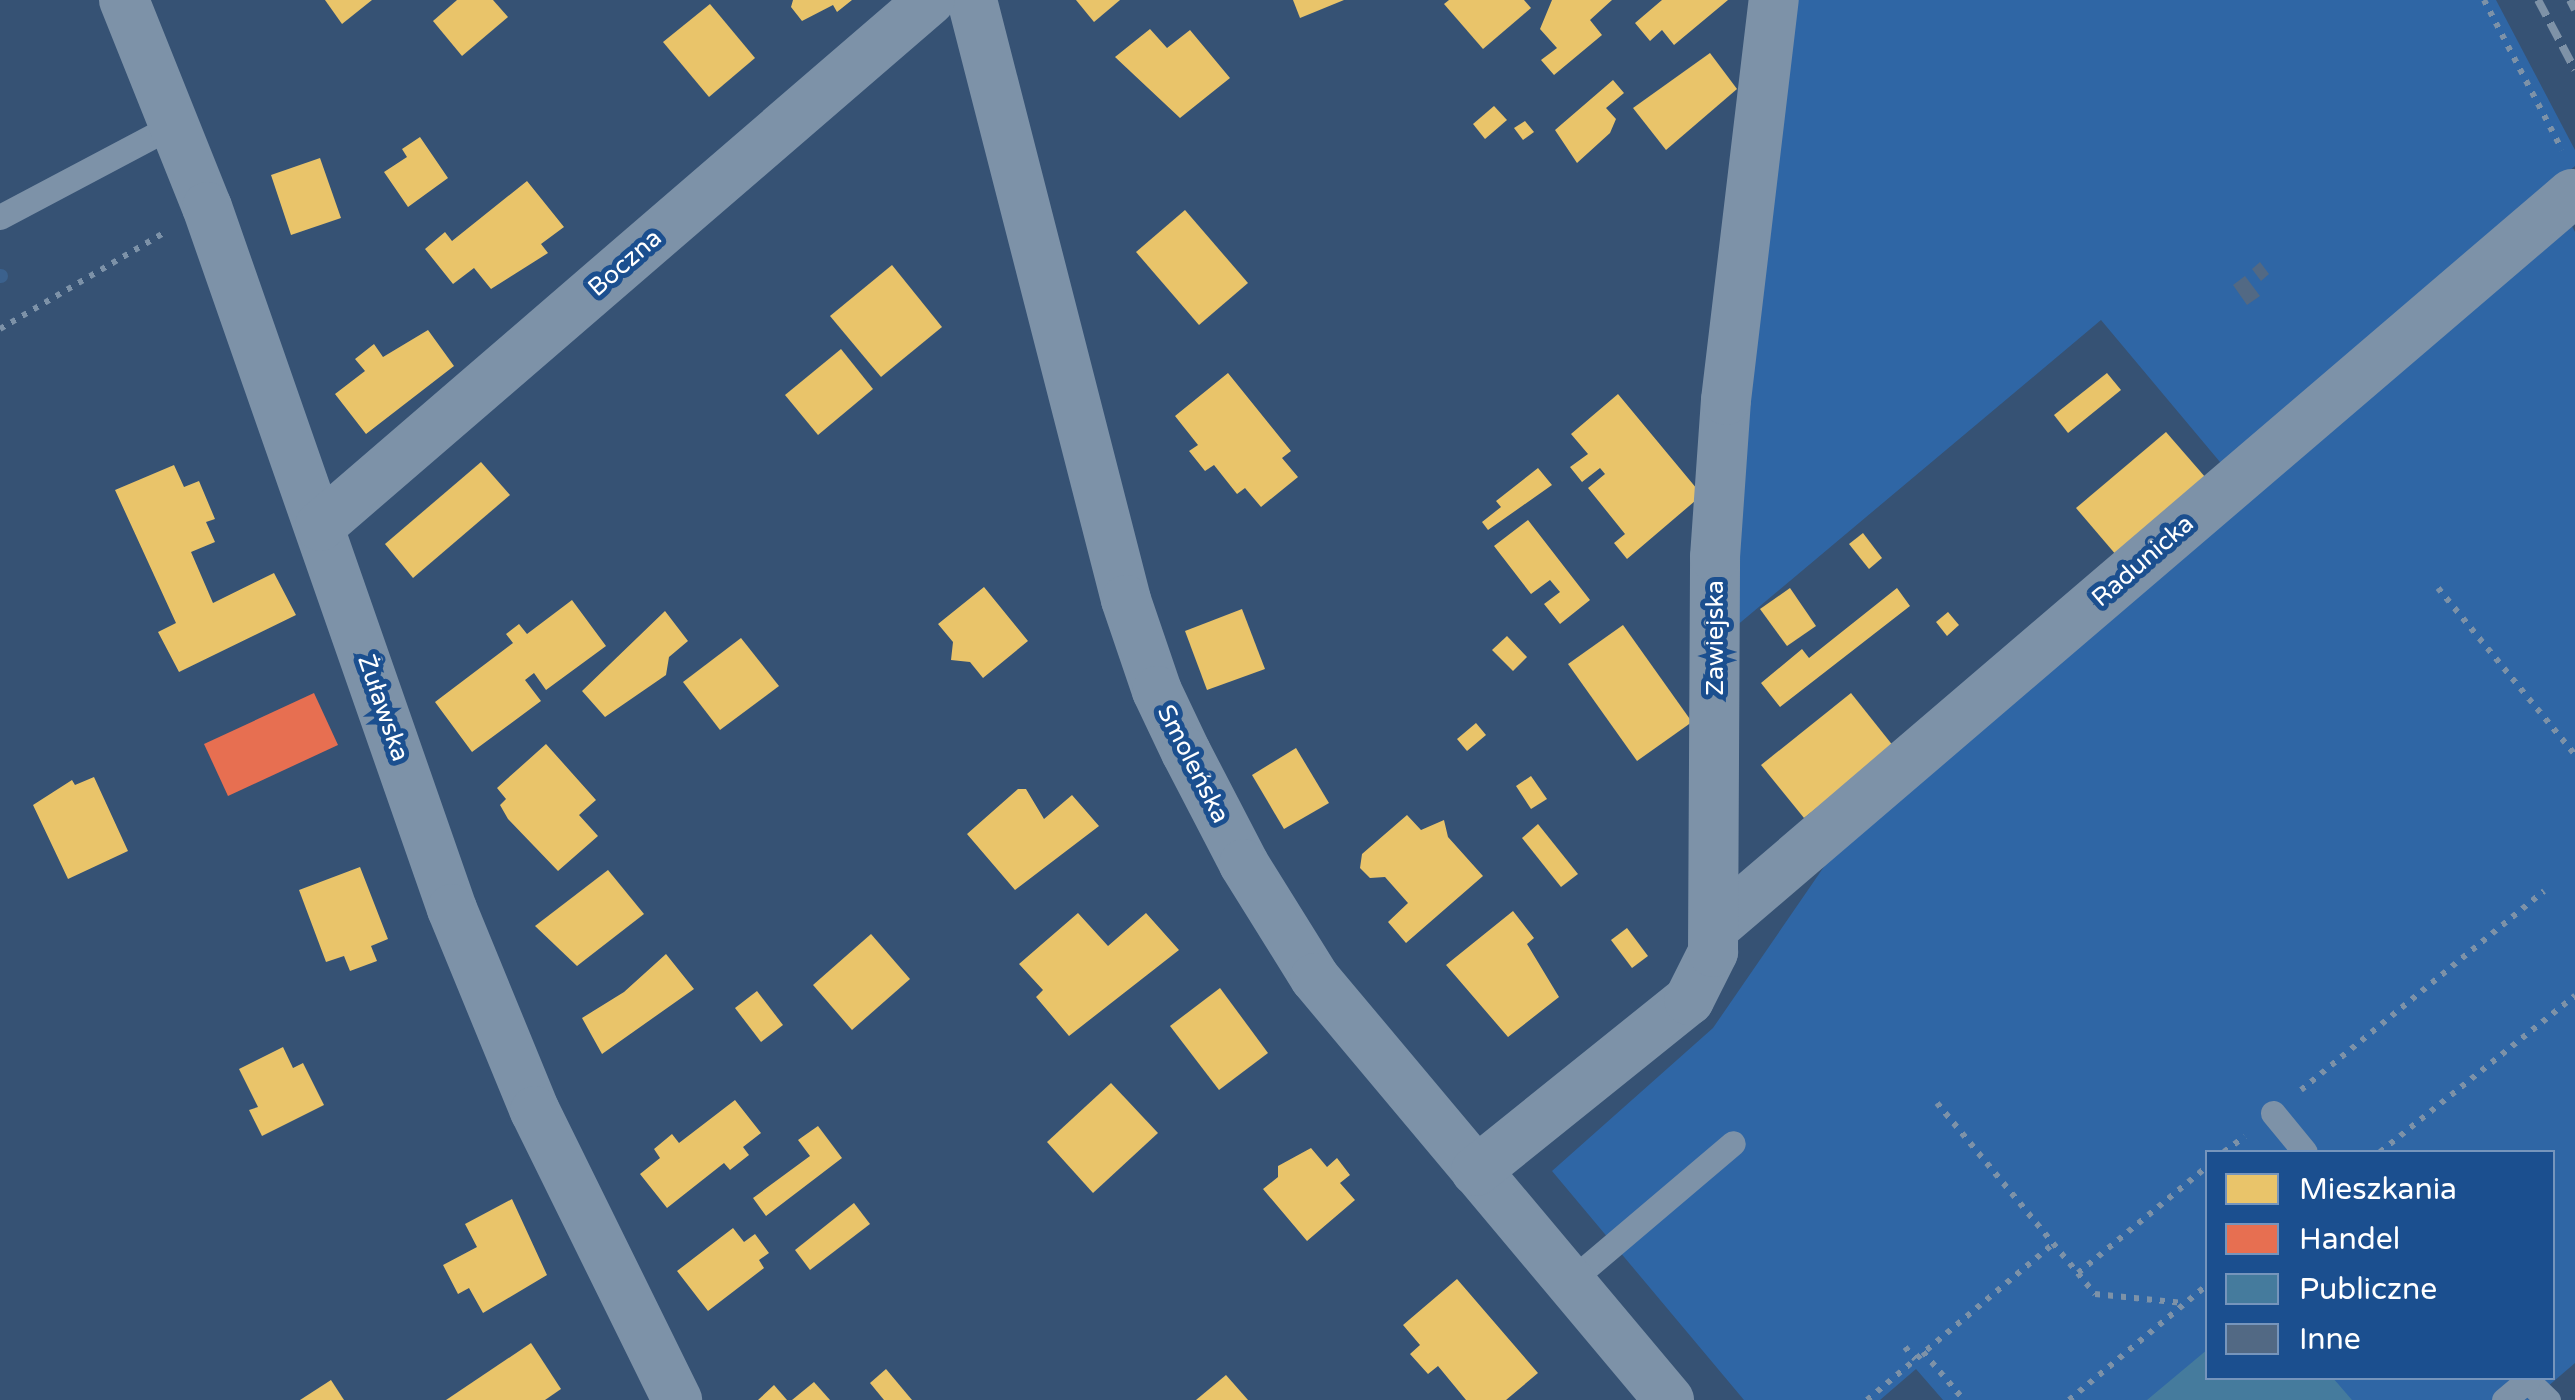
<!DOCTYPE html>
<meta charset="utf-8">
<style>
body{margin:0}
#map{position:relative;width:2575px;height:1400px;overflow:hidden;background:#365274;font-family:"Varela Round",sans-serif}
div>[style]{position:absolute}
[style*='--x']{left:calc(var(--x)*1px);top:calc(var(--y)*1px);width:calc(var(--w)*1px);rotate:calc(var(--a)*1deg)}
.green>*{inset:0;background:#2f66a5}
.homes>*{inset:0;background:#e9c46a}
.shops>*{inset:0;background:#e76f51}
.public>*{inset:0;background:#457b9d}
.stream>*{height:14px;margin:-7px;padding:0 7px;transform-origin:7px;border-radius:7px;background:#3b618d}
.building>*{inset:0;background:#526984}
.path>*{height:6px;margin-top:-3px;transform-origin:0;background:repeating-linear-gradient(90deg,#7d92a8 0 5px,transparent 0 13px)}
.lane>*{height:25px;margin:-12.5px;padding:0 12.5px;transform-origin:12.5px;border-radius:12.5px;background:#7d92a8}
.street>*{height:50px;margin:-25px;padding:0 25px;transform-origin:25px;border-radius:25px;background:#7d92a8}
.rail>*{height:8px;margin-top:-4px;transform-origin:0;background:repeating-linear-gradient(90deg,#7e92a7 0 18px,transparent 0 26px)}
span{translate:-50% -50%;white-space:nowrap;text-align:center;line-height:1.15;-webkit-text-stroke:10px #1b4f8f;paint-order:stroke}
.street-label{font-size:25px;color:#fff}
.legend{position:absolute;left:2205px;top:1150px;width:350px;height:230px;box-sizing:border-box;background:#1b4f8f;border:2px solid #7695bc;margin:0;padding:12px 18px;list-style:none;font-size:30px;color:#fff}
.legend li{display:flex;align-items:center;gap:20px;height:50px}
.legend b{width:50px;border:2px solid #7695bc}
</style>
<div id="map">
<div class="green">
<div style="clip-path:polygon(1792px 0,2496px 0,2575px 150px,2575px 166px,2225px 468px,2101px 320px,1735px 627px,1756px 285px)"></div>
<div style="clip-path:polygon(evenodd,2569px 220px,2575px 232px,2575px 1363px,2532px 1400px,1943px 1400px,1916px 1369px,1880px 1400px,1744px 1400px,1552px 1171px,1713px 1028px,1841px 842px,2569px 220px,2208px 1152px,2552px 1152px,2552px 1378px,2208px 1378px,2208px 1152px)"></div>
</div>
<div class="homes">
<div style="clip-path:polygon(325px 0,372px 0,342px 24px)"></div>
<div style="clip-path:polygon(457px 0,493px 0,508px 17px,462px 56px,433px 21px)"></div>
<div style="clip-path:polygon(793px 0,852px 0,837px 12px,833px 5px,802px 21px,791px 7px)"></div>
<div style="clip-path:polygon(1076px 0,1120px 0,1094px 22px)"></div>
<div style="clip-path:polygon(1293px 0,1344px 0,1300px 18px)"></div>
<div style="clip-path:polygon(1449px 0,1524px 0,1531px 8px,1483px 49px,1444px 4px)"></div>
<div style="clip-path:polygon(1552px 0,1612px 0,1590px 20px,1602px 35px,1554px 75px,1541px 60px,1557px 48px,1540px 29px)"></div>
<div style="clip-path:polygon(1662px 0,1728px 0,1674px 45px,1662px 30px,1650px 41px,1635px 23px)"></div>
<div style="clip-path:polygon(710px 4px,755px 58px,709px 97px,663px 42px)"></div>
<div style="clip-path:polygon(1150px 29px,1167px 48px,1190px 30px,1230px 78px,1180px 118px,1115px 57px)"></div>
<div style="clip-path:polygon(1710px 53px,1737px 89px,1666px 150px,1633px 108px)"></div>
<div style="clip-path:polygon(1613px 80px,1624px 93px,1606px 108px,1616px 119px,1610px 133px,1577px 163px,1555px 130px)"></div>
<div style="clip-path:polygon(1494px 106px,1507px 120px,1485px 139px,1473px 124px)"></div>
<div style="clip-path:polygon(1525px 121px,1534px 132px,1523px 140px,1514px 128px)"></div>
<div style="clip-path:polygon(420px 137px,448px 178px,408px 207px,384px 172px,407px 157px,402px 149px)"></div>
<div style="clip-path:polygon(320px 158px,341px 218px,291px 235px,271px 175px)"></div>
<div style="clip-path:polygon(527px 181px,564px 227px,541px 244px,548px 253px,491px 289px,474px 268px,453px 284px,425px 249px,445px 232px,452px 241px)"></div>
<div style="clip-path:polygon(1185px 210px,1248px 283px,1199px 325px,1136px 252px)"></div>
<div style="clip-path:polygon(892px 265px,942px 327px,881px 377px,830px 316px)"></div>
<div style="clip-path:polygon(428px 330px,454px 366px,366px 434px,335px 394px,365px 371px,355px 359px,374px 344px,383px 357px)"></div>
<div style="clip-path:polygon(841px 349px,873px 389px,818px 435px,785px 395px)"></div>
<div style="clip-path:polygon(1228px 373px,1291px 451px,1282px 458px,1298px 477px,1261px 507px,1245px 488px,1237px 494px,1214px 465px,1205px 471px,1189px 451px,1198px 445px,1175px 416px)"></div>
<div style="clip-path:polygon(2107px 373px,2121px 390px,2068px 433px,2054px 415px)"></div>
<div style="clip-path:polygon(1618px 394px,1702px 495px,1627px 559px,1614px 543px,1625px 534px,1588px 488px,1605px 474px,1600px 468px,1582px 482px,1570px 467px,1588px 454px,1571px 434px)"></div>
<div style="clip-path:polygon(2166px 432px,2206px 478px,2117px 556px,2076px 508px)"></div>
<div style="clip-path:polygon(481px 462px,510px 495px,413px 578px,385px 544px)"></div>
<div style="clip-path:polygon(174px 465px,184px 487px,199px 481px,215px 519px,206px 522px,215px 542px,191px 552px,213px 603px,274px 573px,296px 615px,179px 672px,158px 632px,176px 623px,115px 490px)"></div>
<div style="clip-path:polygon(1538px 468px,1552px 485px,1488px 530px,1482px 522px,1501px 507px,1496px 501px)"></div>
<div style="clip-path:polygon(1528px 520px,1590px 600px,1560px 624px,1544px 604px,1560px 592px,1550px 580px,1531px 594px,1494px 546px)"></div>
<div style="clip-path:polygon(1863px 533px,1882px 558px,1869px 569px,1849px 544px)"></div>
<div style="clip-path:polygon(984px 587px,1028px 641px,983px 678px,970px 662px,951px 660px,953px 642px,938px 624px)"></div>
<div style="clip-path:polygon(1790px 588px,1816px 626px,1787px 646px,1760px 609px)"></div>
<div style="clip-path:polygon(1897px 588px,1910px 606px,1780px 707px,1761px 683px,1802px 649px,1809px 658px)"></div>
<div style="clip-path:polygon(572px 600px,606px 646px,546px 690px,534px 673px,525px 680px,541px 701px,472px 752px,435px 702px,513px 643px,506px 634px,519px 624px,527px 634px)"></div>
<div style="clip-path:polygon(1242px 609px,1265px 669px,1207px 690px,1185px 631px)"></div>
<div style="clip-path:polygon(665px 611px,688px 641px,669px 657px,666px 675px,605px 717px,582px 691px)"></div>
<div style="clip-path:polygon(1948px 612px,1959px 625px,1947px 636px,1936px 622px)"></div>
<div style="clip-path:polygon(1623px 625px,1692px 722px,1637px 761px,1568px 664px)"></div>
<div style="clip-path:polygon(1507px 636px,1527px 657px,1513px 671px,1492px 650px)"></div>
<div style="clip-path:polygon(741px 638px,779px 686px,720px 730px,683px 682px)"></div>
<div style="clip-path:polygon(1851px 693px,1894px 747px,1804px 818px,1761px 765px)"></div>
<div style="clip-path:polygon(1476px 723px,1486px 735px,1467px 751px,1457px 739px)"></div>
<div style="clip-path:polygon(546px 744px,596px 800px,579px 815px,598px 836px,558px 871px,508px 819px,500px 805px,506px 799px,497px 788px)"></div>
<div style="clip-path:polygon(1296px 748px,1329px 803px,1284px 829px,1252px 775px)"></div>
<div style="clip-path:polygon(1531px 776px,1547px 799px,1531px 809px,1516px 786px)"></div>
<div style="clip-path:polygon(94px 777px,128px 851px,68px 879px,33px 805px,72px 780px,75px 785px)"></div>
<div style="clip-path:polygon(1018px 789px,1026px 789px,1044px 819px,1072px 795px,1099px 826px,1015px 890px,967px 834px)"></div>
<div style="clip-path:polygon(1407px 815px,1421px 830px,1444px 820px,1448px 837px,1483px 876px,1406px 943px,1388px 922px,1408px 903px,1385px 877px,1370px 878px,1360px 868px,1362px 854px)"></div>
<div style="clip-path:polygon(1538px 824px,1578px 874px,1561px 887px,1522px 838px)"></div>
<div style="clip-path:polygon(360px 867px,388px 939px,371px 946px,377px 961px,350px 971px,344px 956px,326px 962px,299px 890px)"></div>
<div style="clip-path:polygon(608px 870px,644px 914px,577px 966px,535px 926px)"></div>
<div style="clip-path:polygon(1513px 911px,1534px 938px,1527px 944px,1559px 997px,1508px 1037px,1446px 965px)"></div>
<div style="clip-path:polygon(1078px 913px,1108px 946px,1146px 913px,1179px 950px,1069px 1036px,1036px 997px,1043px 990px,1019px 964px)"></div>
<div style="clip-path:polygon(1627px 928px,1648px 956px,1632px 968px,1611px 940px)"></div>
<div style="clip-path:polygon(871px 934px,910px 979px,852px 1030px,813px 985px)"></div>
<div style="clip-path:polygon(666px 954px,694px 989px,602px 1054px,582px 1018px,624px 992px)"></div>
<div style="clip-path:polygon(1220px 988px,1268px 1053px,1219px 1090px,1170px 1026px)"></div>
<div style="clip-path:polygon(757px 991px,783px 1025px,761px 1042px,735px 1008px)"></div>
<div style="clip-path:polygon(283px 1047px,293px 1068px,303px 1063px,324px 1105px,262px 1136px,249px 1110px,258px 1107px,239px 1069px)"></div>
<div style="clip-path:polygon(1111px 1083px,1158px 1133px,1093px 1193px,1047px 1142px)"></div>
<div style="clip-path:polygon(735px 1100px,761px 1133px,743px 1147px,749px 1155px,730px 1170px,724px 1163px,667px 1208px,640px 1174px,660px 1158px,654px 1149px,672px 1134px,679px 1143px)"></div>
<div style="clip-path:polygon(818px 1126px,842px 1158px,766px 1216px,753px 1198px,810px 1156px,798px 1140px)"></div>
<div style="clip-path:polygon(1311px 1148px,1327px 1167px,1337px 1158px,1350px 1175px,1340px 1183px,1355px 1200px,1307px 1241px,1263px 1189px,1278px 1177px,1278px 1166px)"></div>
<div style="clip-path:polygon(512px 1199px,547px 1275px,483px 1313px,469px 1288px,458px 1294px,443px 1265px,477px 1247px,465px 1224px)"></div>
<div style="clip-path:polygon(854px 1203px,870px 1224px,810px 1270px,795px 1250px)"></div>
<div style="clip-path:polygon(733px 1228px,744px 1242px,755px 1234px,769px 1253px,759px 1260px,764px 1268px,708px 1311px,677px 1271px)"></div>
<div style="clip-path:polygon(1457px 1279px,1538px 1373px,1506px 1400px,1466px 1400px,1438px 1366px,1428px 1374px,1410px 1354px,1420px 1345px,1403px 1325px)"></div>
<div style="clip-path:polygon(531px 1343px,561px 1389px,545px 1400px,446px 1400px)"></div>
<div style="clip-path:polygon(886px 1369px,912px 1400px,884px 1400px,870px 1383px)"></div>
<div style="clip-path:polygon(1226px 1375px,1248px 1400px,1196px 1400px)"></div>
<div style="clip-path:polygon(331px 1380px,344px 1400px,300px 1400px)"></div>
<div style="clip-path:polygon(814px 1382px,830px 1400px,792px 1400px)"></div>
<div style="clip-path:polygon(774px 1385px,787px 1400px,758px 1400px)"></div>
</div>
<div class="shops">
<div style="clip-path:polygon(314px 693px,338px 745px,228px 796px,204px 744px)"></div>
</div>
<div class="public">
<div style="clip-path:polygon(2208px 1349px,2208px 1378px,2333px 1378px,2352px 1400px,2147px 1400px)"></div>
</div>
<div class="stream">
<div style="--x:0;--y:276;--w:1;--a:0"></div>
</div>
<div class="building">
<div style="clip-path:polygon(2260px 262px,2269px 274px,2261px 281px,2252px 269px)"></div>
<div style="clip-path:polygon(2245px 276px,2260px 296px,2247px 305px,2233px 285px)"></div>
</div>
<div class="path">
<div style="--x:2484;--y:0;--w:169;--a:62.5"></div>
<div style="--x:0;--y:329;--w:194;--a:-30.4"></div>
<div style="--x:2438;--y:588;--w:216;--a:50.6"></div>
<div style="--x:2301;--y:1090;--w:314;--a:-39.3"></div>
<div style="--x:1937;--y:1103;--w:248;--a:50.4"></div>
<div style="--x:2095;--y:1294;--w:89;--a:5.8"></div>
<div style="--x:2224;--y:1152;--w:26;--a:-37"></div>
<div style="--x:2380;--y:1152;--w:250;--a:-38.7"></div>
<div style="--x:2078;--y:1273;--w:168;--a:-39.5"></div>
<div style="--x:1905;--y:1347;--w:16;--a:50"></div>
<div style="--x:1923;--y:1352;--w:63;--a:49.5"></div>
<div style="--x:1867;--y:1400;--w:243;--a:-40"></div>
<div style="--x:2069;--y:1400;--w:181;--a:-39.8"></div>
</div>
<div class="lane">
<div style="--x:0;--y:217;--w:197;--a:-27.9"></div>
<div style="--x:2273;--y:1113;--w:50;--a:50.6"></div>
<div style="--x:1568;--y:1283;--w:216;--a:-40.3"></div>
<div style="--x:2525;--y:1378;--w:32;--a:44"></div>
<div style="--x:2504;--y:1400;--w:31;--a:-40"></div>
</div>
<div class="street">
<div style="--x:124;--y:0;--w:223;--a:68.2"></div>
<div style="--x:207;--y:207;--w:744;--a:70.76"></div>
<div style="--x:452;--y:909;--w:218;--a:67.7"></div>
<div style="--x:535;--y:1111;--w:322;--a:63.8"></div>
<div style="--x:972;--y:0;--w:619;--a:75.6"></div>
<div style="--x:1126;--y:600;--w:96;--a:71.2"></div>
<div style="--x:1157;--y:691;--w:68;--a:64.6"></div>
<div style="--x:1186;--y:752;--w:126;--a:62.6"></div>
<div style="--x:1244;--y:864;--w:134;--a:58.1"></div>
<div style="--x:1315;--y:978;--w:551;--a:50.01"></div>
<div style="--x:320;--y:526;--w:805;--a:-40.77"></div>
<div style="--x:1714;--y:928;--w:1129;--a:-40.55"></div>
<div style="--x:1476;--y:1171;--w:273;--a:-38.8"></div>
<div style="--x:1689;--y:1000;--w:54;--a:-63.4"></div>
<div style="--x:1713;--y:952;--w:395;--a:-89.7"></div>
<div style="--x:1715;--y:557;--w:157;--a:-86"></div>
<div style="--x:1726;--y:400;--w:403;--a:-83.2"></div>
</div>
<div class="rail">
<div style="--x:2538;--y:0;--w:79;--a:62.1"></div>
<div style="--x:2570;--y:0;--w:11;--a:63"></div>
</div>
<div class="street-label">
<span style="left:625px;top:263px;rotate:-41deg">Boczna</span>
<span style="left:2143px;top:561px;rotate:-41deg">Radunicka</span>
<span style="left:1715px;top:638px;rotate:-90deg">Zawiejska</span>
<span style="left:383px;top:708px;rotate:71deg">Żuławska</span>
<span style="left:1193px;top:764px;rotate:63deg">Smoleńska</span>
</div>
<ul class="legend">
<li><b style="height:28px;background:#e9c46a"></b>Mieszkania</li>
<li><b style="height:28px;background:#e76f51"></b>Handel</li>
<li><b style="height:28px;background:#457b9d"></b>Publiczne</li>
<li><b style="height:28px;background:#526984"></b>Inne</li>
</ul>
</div>
